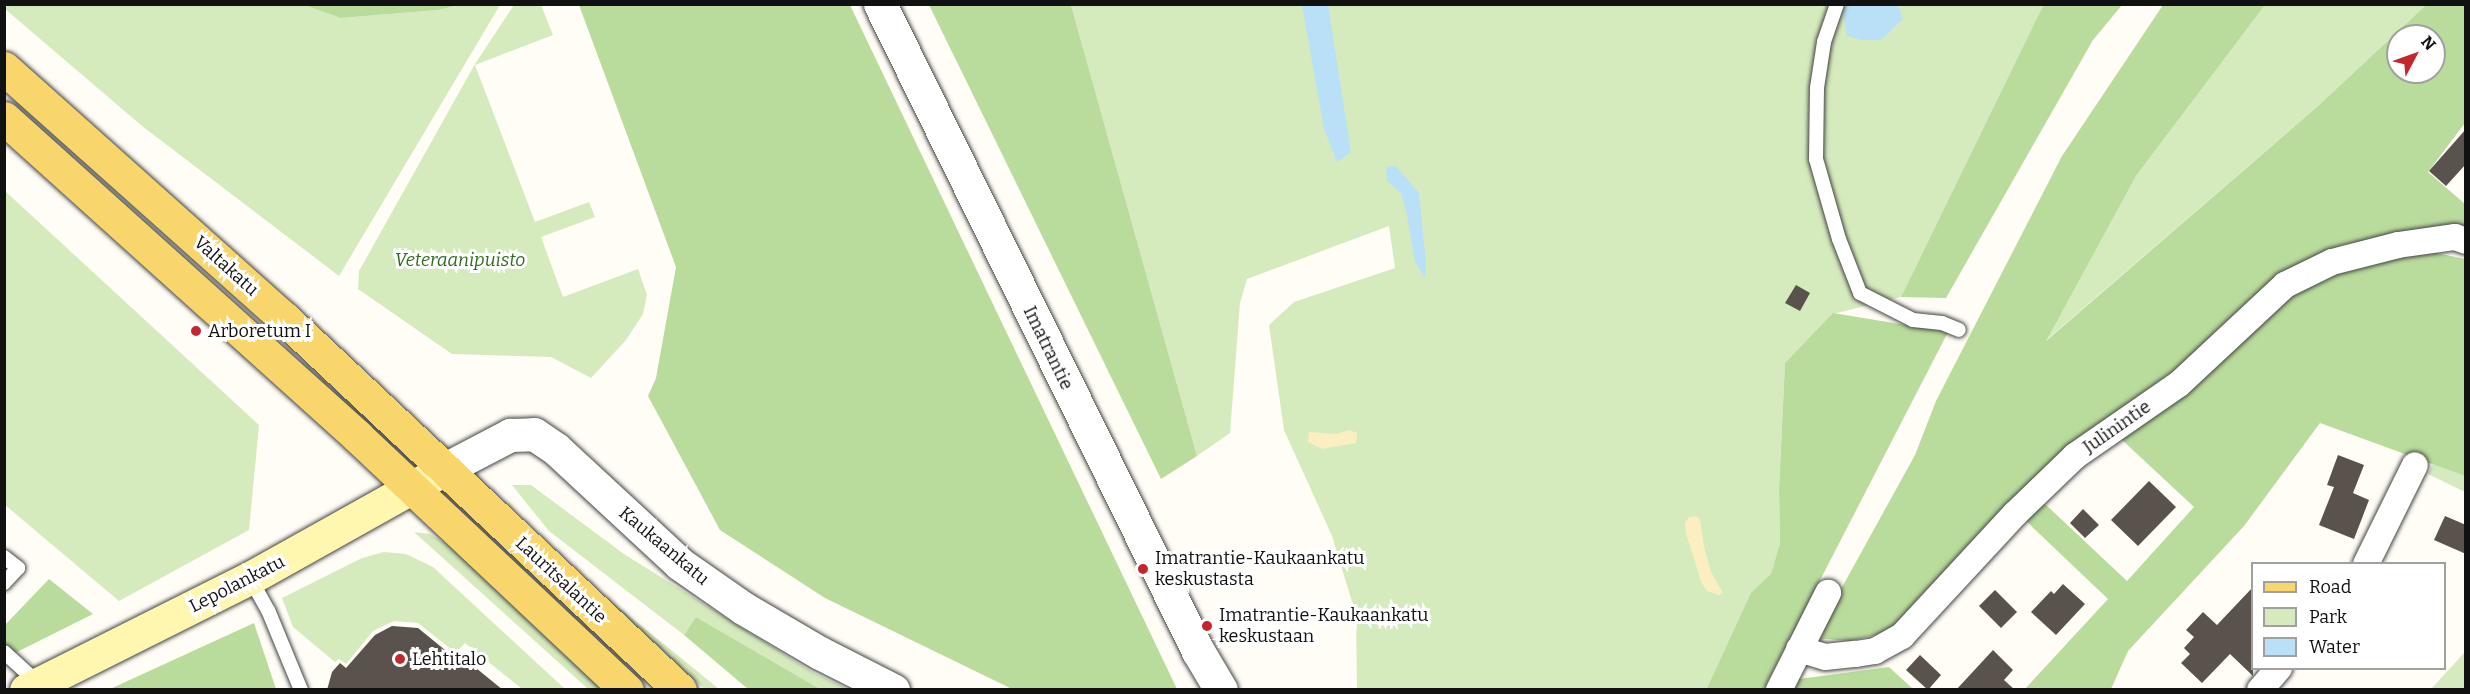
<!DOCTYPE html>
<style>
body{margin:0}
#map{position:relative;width:2470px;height:694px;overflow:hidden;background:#fffdf5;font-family:Bitter,serif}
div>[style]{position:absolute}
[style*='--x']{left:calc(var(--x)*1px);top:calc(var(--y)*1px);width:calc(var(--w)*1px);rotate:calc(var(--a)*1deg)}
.green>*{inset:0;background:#d5ebbd}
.forest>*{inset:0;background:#b9dc9c}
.sand>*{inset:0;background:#fbeec1}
.water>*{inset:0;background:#b9e0f7}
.building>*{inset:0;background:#5a524d}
.roads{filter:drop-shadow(0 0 2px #444) drop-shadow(0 0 2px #444)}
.service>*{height:14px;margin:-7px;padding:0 7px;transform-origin:7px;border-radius:7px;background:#fff}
.minor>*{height:26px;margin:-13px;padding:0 13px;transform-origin:13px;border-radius:13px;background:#fff}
.tertiary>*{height:33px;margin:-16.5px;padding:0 16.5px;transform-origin:16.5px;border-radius:16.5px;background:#fff}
.secondary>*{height:33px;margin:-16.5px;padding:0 16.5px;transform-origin:16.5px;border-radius:16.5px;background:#fff6b0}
.primary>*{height:33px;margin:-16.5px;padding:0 16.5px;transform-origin:16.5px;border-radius:16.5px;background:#f9d66b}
.dots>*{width:16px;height:16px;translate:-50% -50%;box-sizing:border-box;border:3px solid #fff;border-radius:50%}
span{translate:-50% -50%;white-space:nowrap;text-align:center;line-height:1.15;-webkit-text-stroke:6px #fff;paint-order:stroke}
.park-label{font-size:18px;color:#2f6b1f;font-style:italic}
.street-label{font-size:18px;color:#111}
.poi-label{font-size:18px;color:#111}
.left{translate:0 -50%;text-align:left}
.frame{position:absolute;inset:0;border:6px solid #111;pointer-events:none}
.legend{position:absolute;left:2251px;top:562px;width:195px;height:108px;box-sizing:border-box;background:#fff;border:2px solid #a0a0a0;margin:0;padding:8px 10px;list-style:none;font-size:18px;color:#111}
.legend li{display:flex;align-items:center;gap:12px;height:30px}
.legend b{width:30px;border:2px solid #a0a0a0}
.north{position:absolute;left:2386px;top:24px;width:60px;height:60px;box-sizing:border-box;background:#fff;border:2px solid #a0a0a0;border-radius:50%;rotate:49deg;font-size:16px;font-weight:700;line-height:24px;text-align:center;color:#111}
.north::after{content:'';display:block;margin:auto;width:21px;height:27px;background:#c4262e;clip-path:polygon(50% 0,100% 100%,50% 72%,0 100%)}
</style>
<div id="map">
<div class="green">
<div style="clip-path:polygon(5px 4px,304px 4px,341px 18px,438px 10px,459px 5px,500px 5px,339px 276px,142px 126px,5px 9px)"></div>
<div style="clip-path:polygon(514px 5px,541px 5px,553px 35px,475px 65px,535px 222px,589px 202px,595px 217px,541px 237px,563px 297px,638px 269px,647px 295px,643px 314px,626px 340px,591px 378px,551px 357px,452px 354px,358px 289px,359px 271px,475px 64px)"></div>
<div style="clip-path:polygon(1071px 5px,2044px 5px,1901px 297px,1833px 314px,1785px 363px,1779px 489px,1780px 543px,1771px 575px,1751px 594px,1706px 690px,1357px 689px,1356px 615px,1332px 536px,1284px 430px,1269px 325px,1294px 302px,1395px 268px,1389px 226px,1247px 279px,1240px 303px,1230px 433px,1197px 456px)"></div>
<div style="clip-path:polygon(2265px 5px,2426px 5px,2318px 106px,2044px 342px,2136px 176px)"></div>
<div style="clip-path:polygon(5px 191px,259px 425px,249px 530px,119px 601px,5px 505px)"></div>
<div style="clip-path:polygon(2433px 464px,2465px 476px,2465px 492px,2428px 474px)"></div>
<div style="clip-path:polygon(512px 485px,531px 485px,624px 554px,814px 673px,848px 689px,820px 689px,696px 617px,684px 635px,549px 531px)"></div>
<div style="clip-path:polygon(414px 532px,430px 534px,462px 554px,610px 689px,588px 689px)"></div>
<div style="clip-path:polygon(384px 552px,406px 554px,433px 567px,565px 689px,522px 689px,465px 643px,456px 653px,418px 623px,394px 621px,373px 631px,346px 664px,339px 659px,335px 662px,293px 627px,282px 598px,362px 558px)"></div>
<div style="clip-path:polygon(590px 584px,719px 689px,704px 689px)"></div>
<div style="clip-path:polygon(2465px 652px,2465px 689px,2431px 689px)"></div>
</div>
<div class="forest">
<div style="clip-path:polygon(2044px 4px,2122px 5px,2093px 40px,1946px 298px,1901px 297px)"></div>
<div style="clip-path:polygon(304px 5px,459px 5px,438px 10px,341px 18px)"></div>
<div style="clip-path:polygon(579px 5px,850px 5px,1177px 689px,1012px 689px,825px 598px,720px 530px,648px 396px,656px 378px,676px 267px)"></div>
<div style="clip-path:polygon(929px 5px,1071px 5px,1197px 456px,1161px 479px)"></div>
<div style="clip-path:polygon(evenodd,2163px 5px,2265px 5px,2136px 176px,2046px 341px,2318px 106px,2426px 5px,2465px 5px,2465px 123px,2428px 172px,2465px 204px,2465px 229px,2421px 230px,2341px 245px,2281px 279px,2187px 361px,2104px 421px,1896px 630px,1850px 641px,1814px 638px,1915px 455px,1936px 401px,2062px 156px,2163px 5px,2398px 36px,2434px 36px,2434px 72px,2398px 72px,2398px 36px)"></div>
<div style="clip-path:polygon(2422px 250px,2465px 259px,2465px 476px,2320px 423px,2244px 526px,2128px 651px,2111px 689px,2024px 690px,2108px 599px,2026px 521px,2044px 503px,2127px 581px,2194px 507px,2121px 439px,2310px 282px,2352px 265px)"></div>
<div style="clip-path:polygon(1833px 313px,1948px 332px,1764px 689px,1706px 690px,1751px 593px,1771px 574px,1780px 543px,1779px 489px,1785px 363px)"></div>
<div style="clip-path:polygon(49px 579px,93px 614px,5px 658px,5px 625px)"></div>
<div style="clip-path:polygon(696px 617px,820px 689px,748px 689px,684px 635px)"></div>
<div style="clip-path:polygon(254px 623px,276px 689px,110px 689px)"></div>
<div style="clip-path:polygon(1889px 667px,1913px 689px,1794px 690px,1799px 679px)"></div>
</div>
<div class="sand">
<div style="clip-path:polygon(1349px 430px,1357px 433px,1356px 443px,1322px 449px,1308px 442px,1309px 432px,1336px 434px)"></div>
<div style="clip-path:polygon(1697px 516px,1700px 521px,1705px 551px,1711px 572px,1723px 593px,1719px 595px,1707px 591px,1702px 584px,1686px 534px,1685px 523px,1689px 517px)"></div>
</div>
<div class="water">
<div style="clip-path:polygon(1302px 5px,1328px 5px,1351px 152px,1337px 162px,1324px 129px)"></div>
<div style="clip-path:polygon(1848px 5px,1898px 5px,1903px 19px,1881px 40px,1863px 40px,1847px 36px,1843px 12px)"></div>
<div style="clip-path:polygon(1396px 166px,1419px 193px,1426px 263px,1425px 278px,1415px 262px,1407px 215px,1401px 193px,1387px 181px,1386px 167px)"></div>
</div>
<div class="building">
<div style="clip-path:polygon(2466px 129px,2466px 164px,2446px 186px,2429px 171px)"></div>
<div style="clip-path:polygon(1796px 285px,1810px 293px,1800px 311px,1785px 303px)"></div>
<div style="clip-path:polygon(2338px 455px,2364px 465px,2353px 493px,2369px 500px,2354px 539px,2319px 525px,2334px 487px,2327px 485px)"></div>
<div style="clip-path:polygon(2149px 481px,2176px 507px,2138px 546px,2111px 520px)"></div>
<div style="clip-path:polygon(2083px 509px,2099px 525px,2085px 538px,2070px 523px)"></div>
<div style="clip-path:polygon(2445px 516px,2466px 525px,2466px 554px,2434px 540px)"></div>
<div style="clip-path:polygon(2063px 584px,2085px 604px,2056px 635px,2031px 612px,2051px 591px,2054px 594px)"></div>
<div style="clip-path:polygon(2253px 587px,2253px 676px,2230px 654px,2202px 683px,2181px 663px,2190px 654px,2184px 648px,2194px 637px,2186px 630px,2203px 612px,2217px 625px)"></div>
<div style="clip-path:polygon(1995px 590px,2017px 612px,2001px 628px,1979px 606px)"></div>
<div style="clip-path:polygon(392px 626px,418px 628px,456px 659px,460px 655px,503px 690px,327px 690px,332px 672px,340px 663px,346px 668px,375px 635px)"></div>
<div style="clip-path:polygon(1993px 650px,2013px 670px,2004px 680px,2015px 690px,1956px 690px)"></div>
<div style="clip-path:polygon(1920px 655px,1941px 675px,1928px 690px,1906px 670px)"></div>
</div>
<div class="roads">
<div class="service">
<div style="--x:1837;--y:4;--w:40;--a:108.9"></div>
<div style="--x:1824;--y:42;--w:47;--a:98.7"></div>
<div style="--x:1817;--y:88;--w:71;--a:90.8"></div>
<div style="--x:1816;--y:159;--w:83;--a:74"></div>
<div style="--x:1839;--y:239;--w:58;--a:68.7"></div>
<div style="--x:1860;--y:293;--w:59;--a:27"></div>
<div style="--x:1913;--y:320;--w:29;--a:6"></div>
<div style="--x:1942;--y:323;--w:18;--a:22"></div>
<div style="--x:4;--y:557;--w:18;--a:38"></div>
<div style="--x:18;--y:568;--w:21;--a:133"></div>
<div style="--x:250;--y:578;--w:37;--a:61"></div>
<div style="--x:268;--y:610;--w:87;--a:67.6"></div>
<div style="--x:4;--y:652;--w:46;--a:42.4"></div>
</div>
<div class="minor">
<div style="--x:2366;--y:564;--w:110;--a:-63.7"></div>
<div style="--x:1799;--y:649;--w:27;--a:17"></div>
<div style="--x:1825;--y:657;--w:31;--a:-6"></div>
<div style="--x:1856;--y:654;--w:19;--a:-9"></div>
<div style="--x:1875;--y:651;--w:31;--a:-29"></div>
<div style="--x:1902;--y:636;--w:166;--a:-47.2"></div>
<div style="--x:2015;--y:514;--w:83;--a:-44"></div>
<div style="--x:2075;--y:456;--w:126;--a:-34.7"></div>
<div style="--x:2179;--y:384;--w:145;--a:-43"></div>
<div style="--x:2285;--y:285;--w:52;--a:-26.1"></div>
<div style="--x:2332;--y:262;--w:68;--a:-14.4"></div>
<div style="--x:2398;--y:245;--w:58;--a:-8"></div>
<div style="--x:2455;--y:237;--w:12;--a:20"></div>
<div style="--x:1779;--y:690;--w:109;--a:-63.2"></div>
<div style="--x:2260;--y:690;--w:29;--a:-49"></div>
</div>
<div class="tertiary">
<div style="--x:880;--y:4;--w:721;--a:63.83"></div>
<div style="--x:1198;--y:651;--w:45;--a:59.5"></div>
<div style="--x:443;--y:470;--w:76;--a:-27.6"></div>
<div style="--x:510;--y:435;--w:24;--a:-2"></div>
<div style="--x:534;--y:434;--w:27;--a:34"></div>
<div style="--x:556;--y:449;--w:169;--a:42.8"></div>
<div style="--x:680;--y:564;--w:77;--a:34.9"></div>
<div style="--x:743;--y:608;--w:89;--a:30.3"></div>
<div style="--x:820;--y:653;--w:82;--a:26.9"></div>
</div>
<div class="secondary">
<div style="--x:26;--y:690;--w:250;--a:-26.6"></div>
<div style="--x:250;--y:578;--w:221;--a:-29.2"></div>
</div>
<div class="primary">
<div style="--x:4;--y:68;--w:377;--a:41.8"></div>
<div style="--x:285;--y:319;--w:542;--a:43.21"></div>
<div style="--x:4;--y:118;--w:475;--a:42"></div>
<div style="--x:357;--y:436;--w:371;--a:43.3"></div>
</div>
</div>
<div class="dots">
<div style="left:196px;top:331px;background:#c4262e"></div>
<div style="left:1143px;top:569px;background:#c4262e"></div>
<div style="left:1207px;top:626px;background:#c4262e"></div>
<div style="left:400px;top:659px;background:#c4262e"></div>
</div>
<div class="park-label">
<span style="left:460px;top:260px">Veteraanipuisto</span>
</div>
<div class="street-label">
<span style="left:226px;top:266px;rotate:42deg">Valtakatu</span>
<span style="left:1048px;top:348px;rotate:64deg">Imatrantie</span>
<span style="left:2117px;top:427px;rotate:-35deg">Julinintie</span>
<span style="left:664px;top:546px;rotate:40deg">Kaukaankatu</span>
<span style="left:561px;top:580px;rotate:43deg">Lauritsalantie</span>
<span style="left:237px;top:584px;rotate:-27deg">Lepolankatu</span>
</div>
<div class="poi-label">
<span class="left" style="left:208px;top:331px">Arboretum I</span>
<span class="left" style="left:1155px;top:569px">Imatrantie-Kaukaankatu<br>keskustasta</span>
<span class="left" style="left:1219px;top:626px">Imatrantie-Kaukaankatu<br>keskustaan</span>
<span class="left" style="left:412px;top:659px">Lehtitalo</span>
</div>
<div class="frame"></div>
<ul class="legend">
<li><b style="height:8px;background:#f9d66b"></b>Road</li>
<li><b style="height:16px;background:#d5ebbd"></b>Park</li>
<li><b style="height:16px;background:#b9e0f7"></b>Water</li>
</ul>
<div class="north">N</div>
</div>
